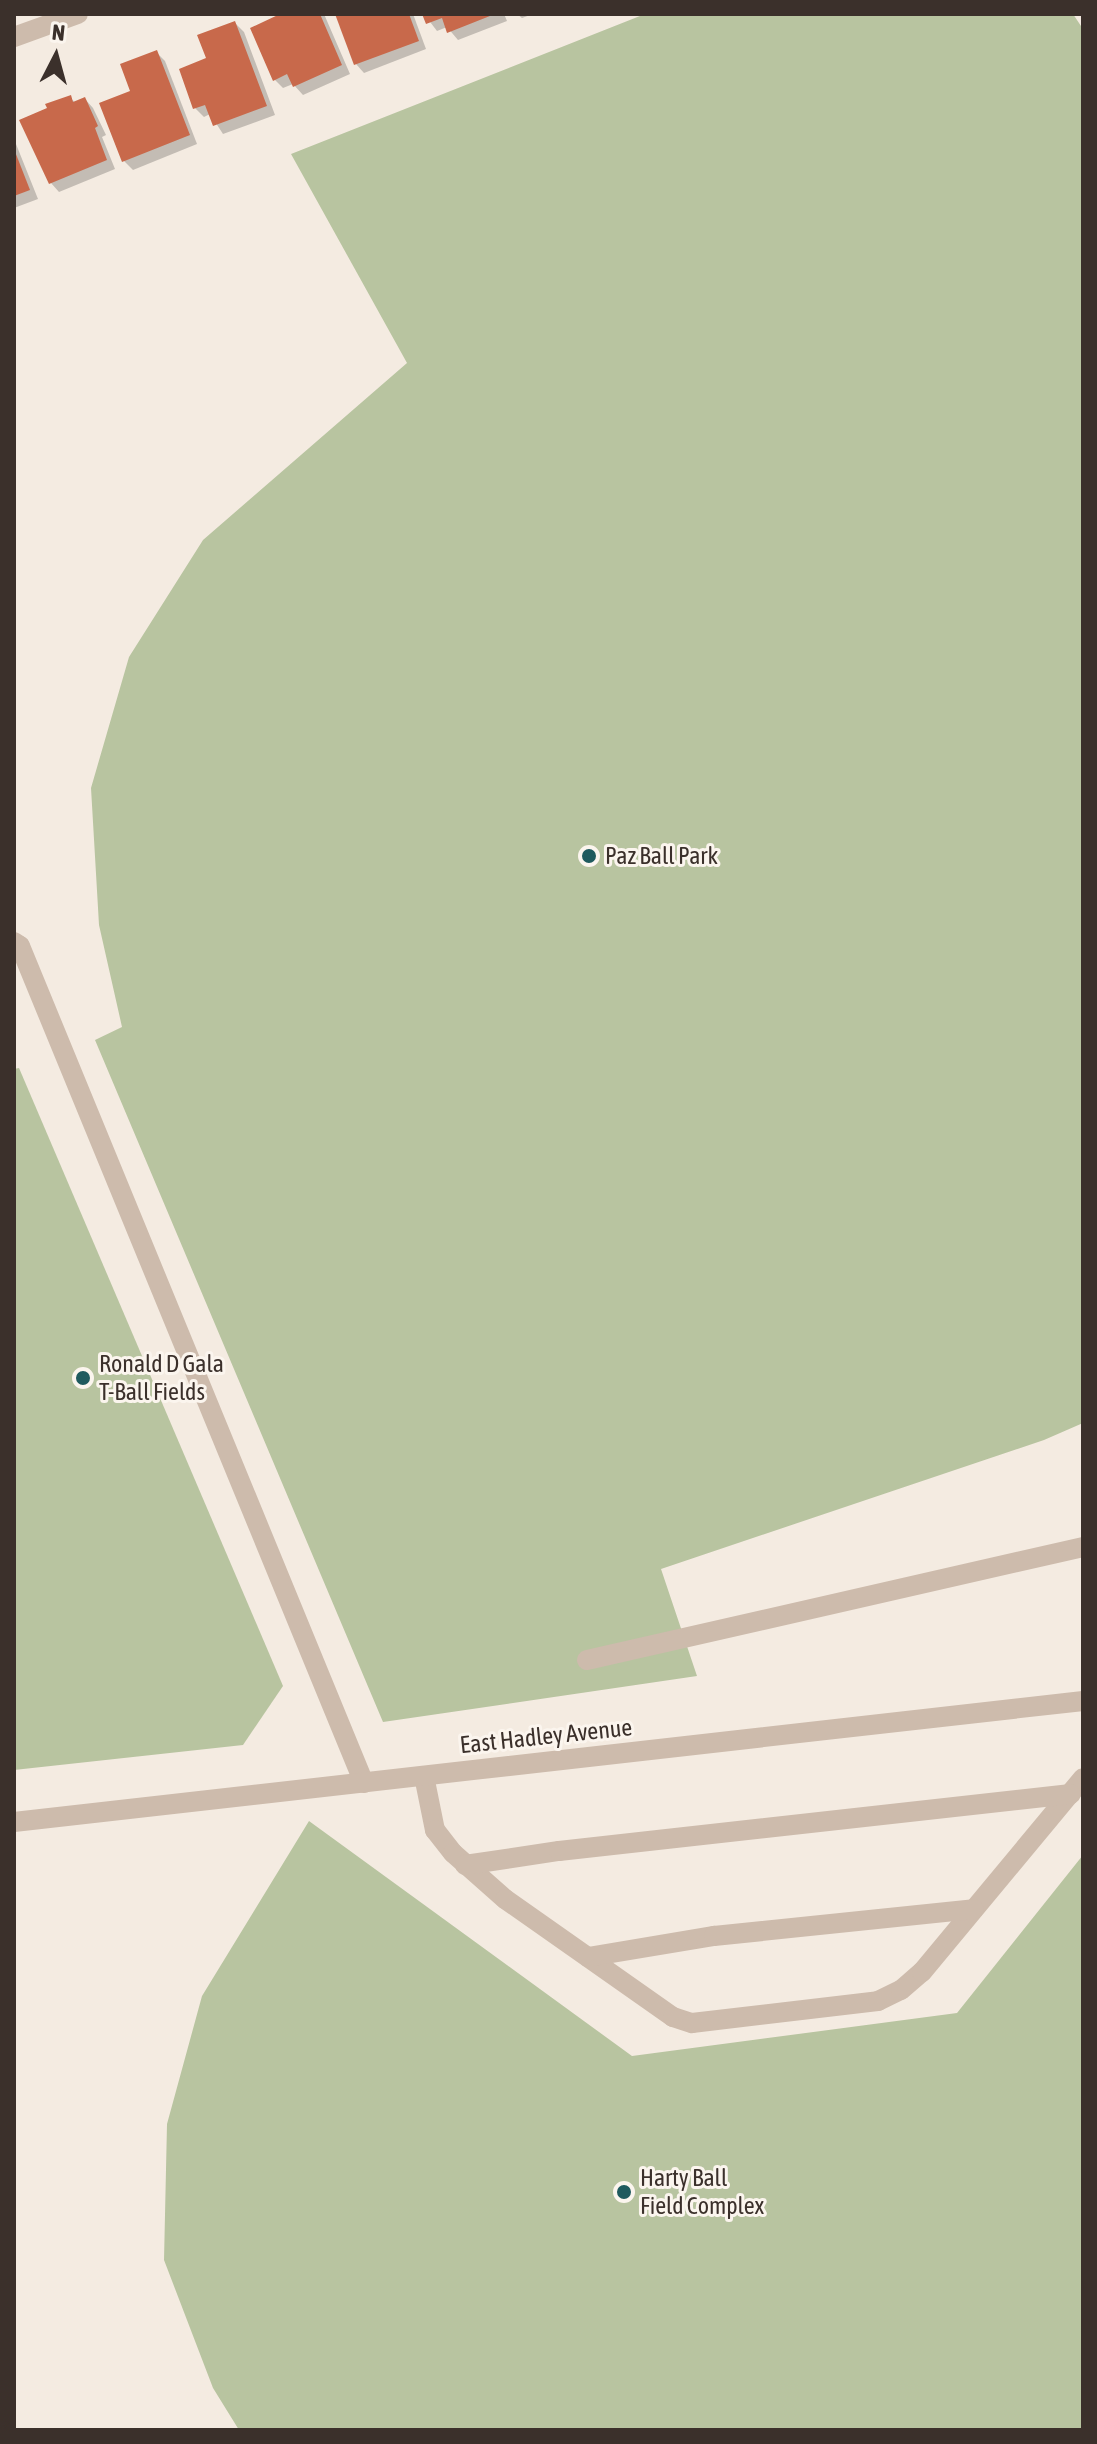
<!DOCTYPE html>
<style>
body{margin:0}
#map{position:relative;width:1097px;height:2444px;overflow:hidden;background:#f4ebe1;font-family:"Asap Condensed",sans-serif}
div>[style]{position:absolute}
[style*='--x']{left:calc(var(--x)*1px);top:calc(var(--y)*1px);width:calc(var(--w)*1px);rotate:calc(var(--a)*1deg)}
.green>*{inset:0;background:#b8c4a0}
.shadow>*{inset:0;background:#0003}
.building>*{inset:0;background:#c8694b}
.lane>*{height:20px;margin:-10px;padding:0 10px;transform-origin:10px;border-radius:10px;background:#cdbbac}
.street>*{height:20px;margin:-10px;padding:0 10px;transform-origin:10px;border-radius:10px;background:#cdbbac}
.dots>*{width:22px;height:22px;translate:-50% -50%;box-sizing:border-box;border:4px solid #fbf5ee;border-radius:50%}
span{translate:-50% -50%;white-space:nowrap;text-align:center;line-height:1.15;-webkit-text-stroke:6px #fbf5ee;paint-order:stroke}
.poi-label{font-size:24px;color:#3b302b}
.left{translate:0 -50%;text-align:left}
.street-label{font-size:24px;color:#3b302b}
.frame{position:absolute;inset:0;border:16px solid #3b302b;pointer-events:none}
.north{position:absolute;left:16px;top:16px;width:80px;height:80px;-webkit-text-stroke:6px #fbf5ee;paint-order:stroke;rotate:6deg;font-size:22px;font-weight:700;line-height:32px;text-align:center;color:#3b302b}
.north::after{content:'';display:block;margin:auto;width:28px;height:36px;background:#3b302b;clip-path:polygon(50% 0,100% 100%,50% 72%,0 100%)}
</style>
<div id="map">
<div class="green">
<div style="clip-path:polygon(645px 14px,1073px 14px,1083px 29px,1083px 1423px,1044px 1440px,661px 1569px,697px 1676px,383px 1722px,95px 1040px,122px 1027px,99px 925px,91px 788px,129px 657px,203px 540px,407px 363px,291px 154px)"></div>
<div style="clip-path:polygon(19px 1068px,283px 1686px,243px 1745px,14px 1770px,14px 1069px)"></div>
<div style="clip-path:polygon(309px 1821px,632px 2056px,957px 2013px,1083px 1855px,1083px 2430px,239px 2430px,213px 2388px,164px 2260px,167px 2124px,202px 1996px)"></div>
</div>
<div class="shadow">
<div style="clip-path:polygon(285px 14px,324px 14px,350px 74px,303px 95px,293px 84px,283px 88px,275px 80px)"></div>
<div style="clip-path:polygon(337px 14px,413px 14px,426px 49px,364px 73px,356px 64px)"></div>
<div style="clip-path:polygon(424px 14px,504px 14px,507px 21px,458px 40px,447px 27px,437px 31px)"></div>
<div style="clip-path:polygon(517px 14px,533px 14px,522px 18px)"></div>
<div style="clip-path:polygon(235px 23px,244px 32px,275px 115px,223px 134px,210px 114px,204px 117px,195px 108px,209px 60px)"></div>
<div style="clip-path:polygon(157px 53px,165px 61px,197px 144px,133px 170px,124px 161px,133px 92px)"></div>
<div style="clip-path:polygon(70px 98px,76px 103px,85px 99px,93px 108px,106px 135px,102px 137px,115px 169px,59px 192px,51px 183px)"></div>
<div style="clip-path:polygon(14px 139px,38px 199px,14px 208px)"></div>
</div>
<div class="building">
<div style="clip-path:polygon(280px 14px,320px 14px,342px 65px,293px 87px,287px 74px,273px 81px,250px 28px)"></div>
<div style="clip-path:polygon(335px 14px,409px 14px,419px 41px,354px 65px)"></div>
<div style="clip-path:polygon(422px 14px,495px 14px,447px 33px,442px 18px,426px 24px)"></div>
<div style="clip-path:polygon(235px 21px,267px 106px,213px 126px,205px 105px,193px 109px,179px 69px,206px 58px,197px 35px)"></div>
<div style="clip-path:polygon(157px 50px,190px 135px,122px 162px,99px 103px,130px 91px,120px 64px)"></div>
<div style="clip-path:polygon(71px 95px,73px 102px,85px 97px,98px 126px,95px 128px,107px 160px,49px 184px,19px 120px,47px 108px,45px 104px)"></div>
<div style="clip-path:polygon(14px 149px,30px 190px,14px 196px)"></div>
</div>
<div class="lane">
<div style="--x:14;--y:942;--w:7;--a:34"></div>
<div style="--x:20;--y:946;--w:905;--a:67.66"></div>
<div style="--x:587;--y:1660;--w:509;--a:-12.83"></div>
<div style="--x:424;--y:1776;--w:55;--a:78.5"></div>
<div style="--x:435;--y:1830;--w:29;--a:52"></div>
<div style="--x:453;--y:1853;--w:69;--a:41.5"></div>
<div style="--x:505;--y:1899;--w:205;--a:35.1"></div>
<div style="--x:673;--y:2017;--w:20;--a:18"></div>
<div style="--x:692;--y:2023;--w:187;--a:-6.7"></div>
<div style="--x:878;--y:2001;--w:25;--a:-26"></div>
<div style="--x:901;--y:1990;--w:28;--a:-41"></div>
<div style="--x:922;--y:1972;--w:252;--a:-50.3"></div>
<div style="--x:465;--y:1865;--w:95;--a:-8.5"></div>
<div style="--x:559;--y:1851;--w:515;--a:-6.35"></div>
<div style="--x:588;--y:1957;--w:128;--a:-9.5"></div>
<div style="--x:714;--y:1936;--w:261;--a:-5.9"></div>
</div>
<div class="street">
<div style="--x:14;--y:37;--w:68;--a:-19.8"></div>
<div style="--x:14;--y:1822;--w:1076;--a:-6.46"></div>
</div>
<div class="dots">
<div style="left:589px;top:856px;background:#1f5a5e"></div>
<div style="left:83px;top:1378px;background:#1f5a5e"></div>
<div style="left:624px;top:2192px;background:#1f5a5e"></div>
</div>
<div class="poi-label">
<span class="left" style="left:605px;top:856px">Paz Ball Park</span>
<span class="left" style="left:99px;top:1378px">Ronald D Gala<br>T-Ball Fields</span>
<span class="left" style="left:640px;top:2192px">Harty Ball<br>Field Complex</span>
</div>
<div class="street-label">
<span style="left:546px;top:1736px;rotate:-6deg">East Hadley Avenue</span>
</div>
<div class="frame"></div>
<div class="north">N</div>
</div>
